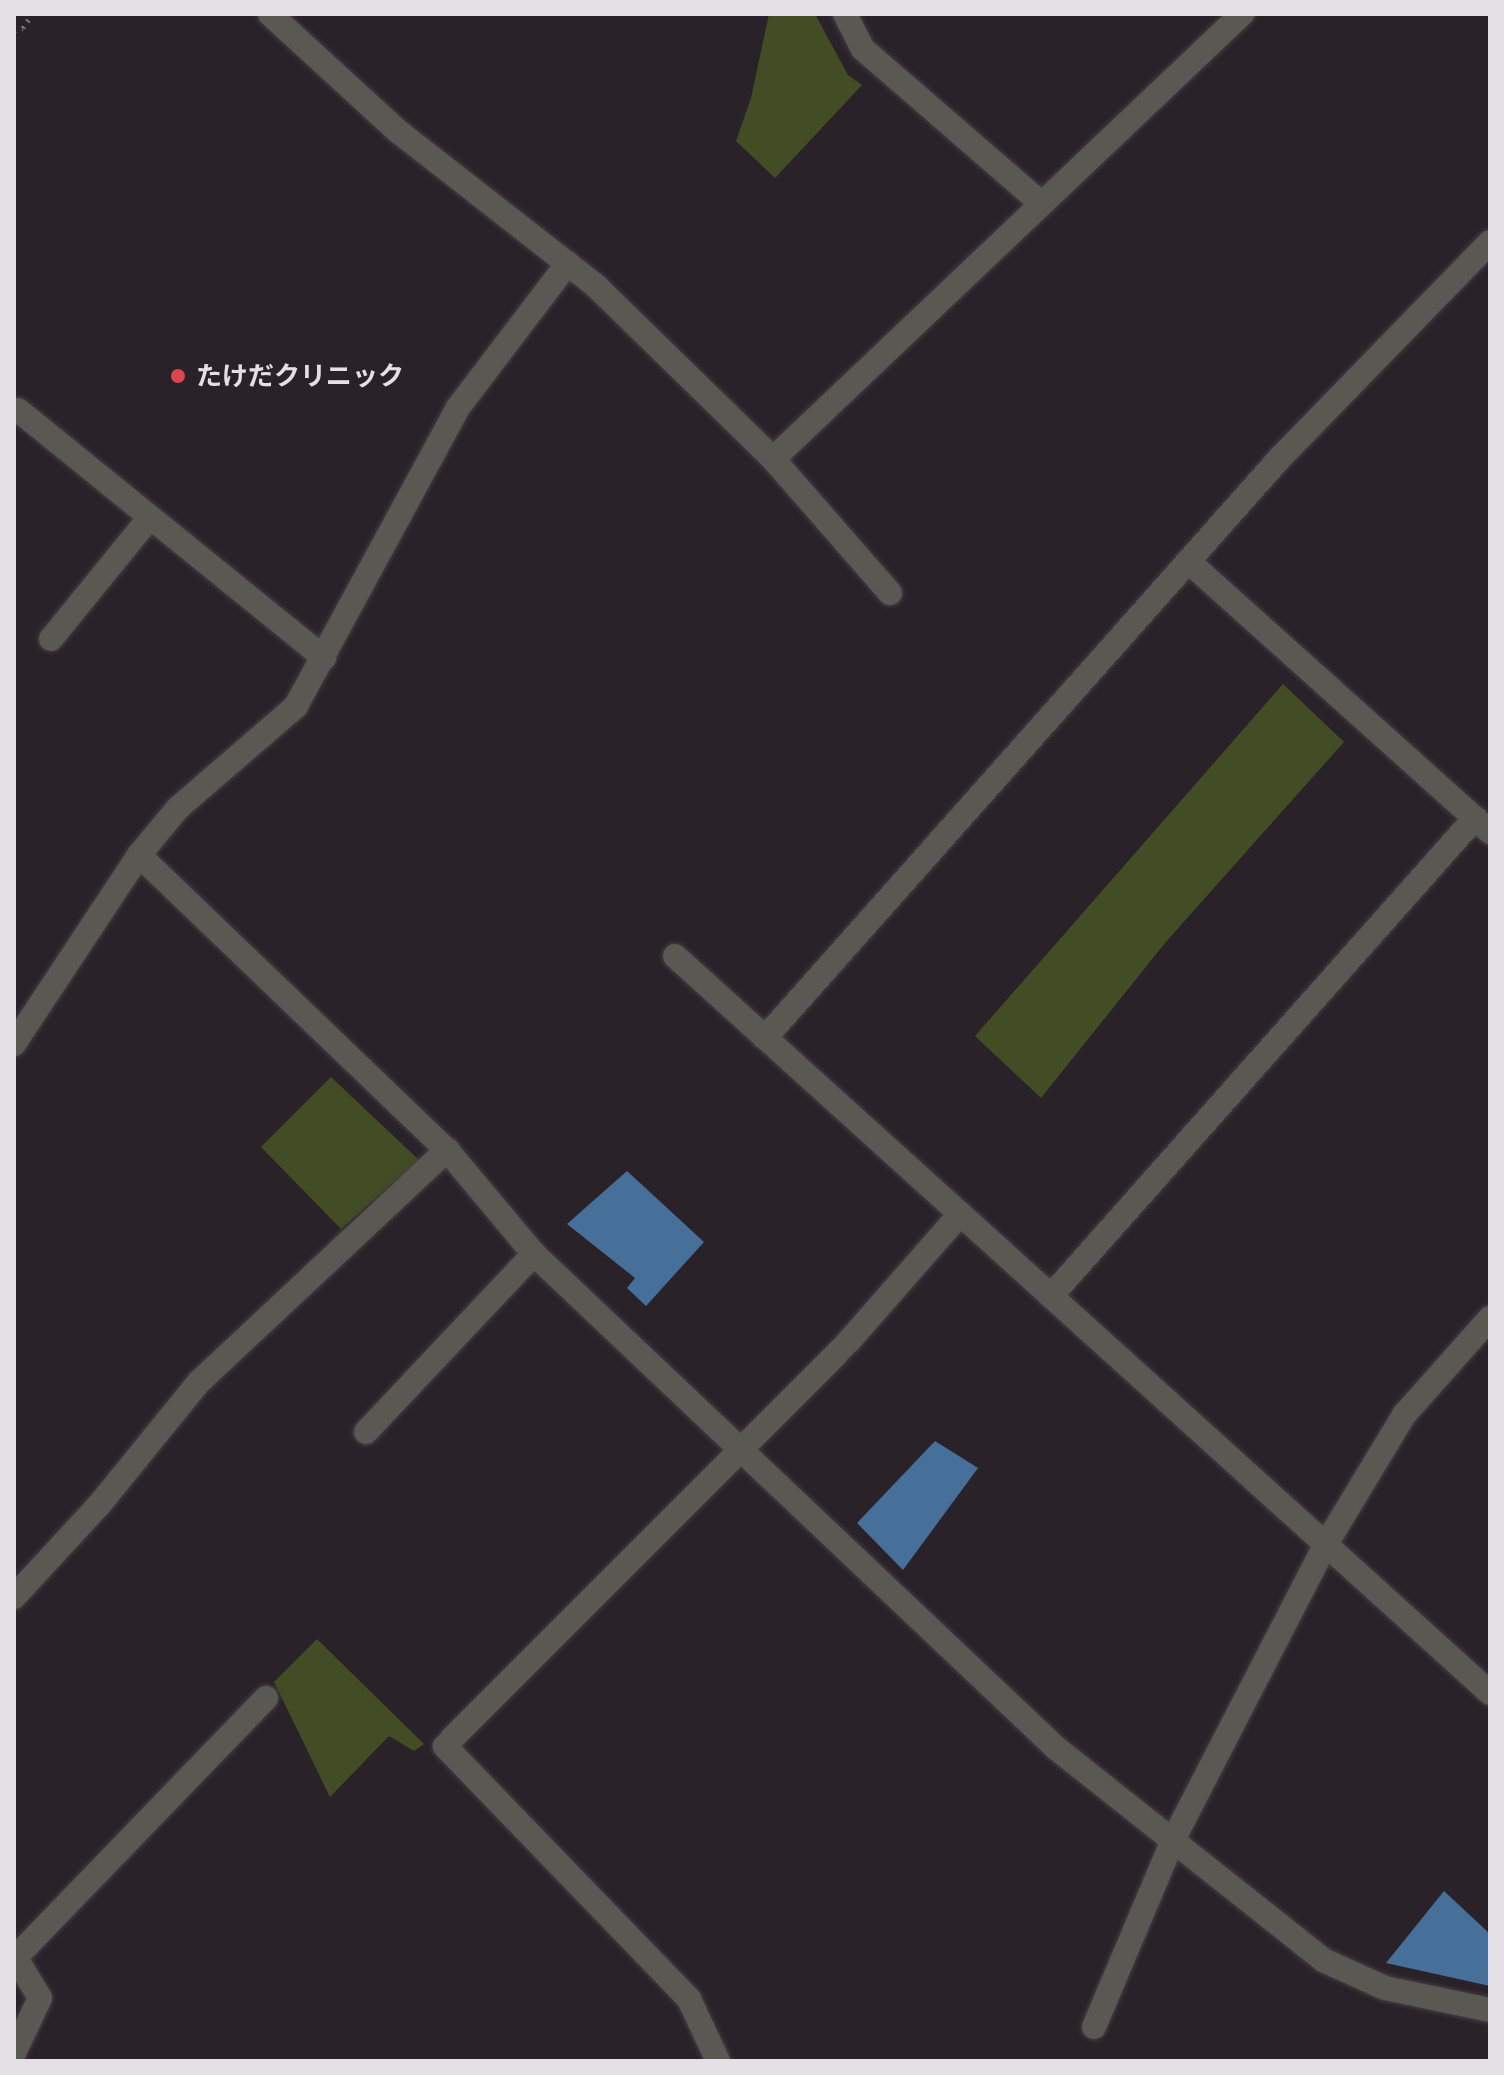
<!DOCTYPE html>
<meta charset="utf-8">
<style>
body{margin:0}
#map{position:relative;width:1504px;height:2075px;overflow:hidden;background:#2a2229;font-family:"Archivo Narrow","Noto Sans JP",sans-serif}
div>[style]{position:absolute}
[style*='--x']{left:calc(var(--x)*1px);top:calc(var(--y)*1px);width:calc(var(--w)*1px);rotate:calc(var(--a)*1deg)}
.green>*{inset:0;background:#424d25}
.water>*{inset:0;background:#466f99}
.path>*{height:5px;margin-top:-2.5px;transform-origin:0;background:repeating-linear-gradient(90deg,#797278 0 2px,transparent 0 8px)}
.roads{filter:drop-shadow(0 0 2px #443d43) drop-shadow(0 0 2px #443d43)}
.minor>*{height:24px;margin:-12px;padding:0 12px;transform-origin:12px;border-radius:12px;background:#5a5853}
.dots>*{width:22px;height:22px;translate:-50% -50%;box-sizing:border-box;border:4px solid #2a2229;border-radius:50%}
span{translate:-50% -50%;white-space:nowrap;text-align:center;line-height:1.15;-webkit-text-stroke:6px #2a2229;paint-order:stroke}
.poi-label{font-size:26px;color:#e5e0e5;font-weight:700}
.left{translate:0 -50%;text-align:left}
.frame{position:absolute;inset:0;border:16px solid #e5e0e5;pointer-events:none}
</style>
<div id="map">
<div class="green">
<div style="clip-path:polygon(769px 14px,815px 14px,848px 75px,862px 85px,775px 178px,736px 141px,751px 98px)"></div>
<div style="clip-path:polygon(1283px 684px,1344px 742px,1165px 943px,1041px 1098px,975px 1036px)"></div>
<div style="clip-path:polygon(331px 1077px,419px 1160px,341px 1229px,261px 1147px)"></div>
<div style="clip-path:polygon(317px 1639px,424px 1744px,414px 1751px,389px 1736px,330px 1797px,274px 1682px)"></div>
</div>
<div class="water">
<div style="clip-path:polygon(627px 1171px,704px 1242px,646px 1306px,627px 1288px,635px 1278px,567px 1224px)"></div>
<div style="clip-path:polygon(935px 1441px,978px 1468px,903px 1570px,857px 1523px)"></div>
<div style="clip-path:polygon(1444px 1891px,1490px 1934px,1490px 1986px,1386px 1963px)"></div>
</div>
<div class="path">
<div style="--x:14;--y:30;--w:9;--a:-13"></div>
<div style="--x:23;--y:28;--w:17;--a:-57"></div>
</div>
<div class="roads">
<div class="minor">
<div style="--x:270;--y:14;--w:175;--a:42.5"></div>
<div style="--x:399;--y:132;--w:250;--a:38"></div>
<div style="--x:596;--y:286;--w:248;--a:44.3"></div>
<div style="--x:773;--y:459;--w:178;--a:48.9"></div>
<div style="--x:845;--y:14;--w:39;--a:63"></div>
<div style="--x:863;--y:49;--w:235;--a:40.9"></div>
<div style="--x:18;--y:410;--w:394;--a:39"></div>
<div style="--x:773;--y:459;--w:647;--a:-43.5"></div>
<div style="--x:1188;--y:561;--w:406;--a:41.9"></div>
<div style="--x:51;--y:639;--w:157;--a:-50.9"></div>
<div style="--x:139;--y:855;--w:426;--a:43.8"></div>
<div style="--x:447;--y:1150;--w:136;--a:50.1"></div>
<div style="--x:534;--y:1254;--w:719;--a:43.42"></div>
<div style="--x:1056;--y:1748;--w:341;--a:38.4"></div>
<div style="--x:1323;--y:1960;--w:68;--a:24.3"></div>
<div style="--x:1385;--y:1988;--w:107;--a:11.8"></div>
<div style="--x:675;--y:956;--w:1099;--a:42.12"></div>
<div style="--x:765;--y:1038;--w:776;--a:-48.4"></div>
<div style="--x:1280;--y:458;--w:301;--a:-45.8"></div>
<div style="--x:14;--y:1044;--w:227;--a:-56.5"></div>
<div style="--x:139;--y:855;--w:61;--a:-50.3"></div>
<div style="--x:178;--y:808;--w:156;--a:-40.8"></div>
<div style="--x:296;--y:706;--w:338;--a:-61.5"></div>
<div style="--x:457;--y:409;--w:183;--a:-52.8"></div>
<div style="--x:1051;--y:1296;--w:639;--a:-48.43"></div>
<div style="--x:366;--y:1432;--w:245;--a:-46.7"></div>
<div style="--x:14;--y:1597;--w:125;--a:-47.3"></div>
<div style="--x:99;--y:1505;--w:159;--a:-50.9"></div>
<div style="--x:199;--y:1382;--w:340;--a:-43.1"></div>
<div style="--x:14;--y:1955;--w:50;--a:58.8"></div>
<div style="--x:40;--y:1998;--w:61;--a:115.3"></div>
<div style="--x:16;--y:1957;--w:360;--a:-46"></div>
<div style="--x:1094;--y:2027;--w:201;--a:-67.1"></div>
<div style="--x:1172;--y:1842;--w:335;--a:-62.7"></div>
<div style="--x:1326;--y:1544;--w:151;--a:-58.8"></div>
<div style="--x:1404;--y:1415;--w:130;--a:-48.4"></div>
<div style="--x:718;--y:2061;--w:68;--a:-115.1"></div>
<div style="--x:689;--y:1999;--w:351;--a:-134"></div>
<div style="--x:445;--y:1746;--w:572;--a:-45.07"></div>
<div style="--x:849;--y:1341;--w:169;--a:-48.8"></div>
</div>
</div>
<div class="dots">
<div style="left:178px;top:376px;background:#e0444e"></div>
</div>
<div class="poi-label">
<span class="left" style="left:196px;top:376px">たけだクリニック</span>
</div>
<div class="frame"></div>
</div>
